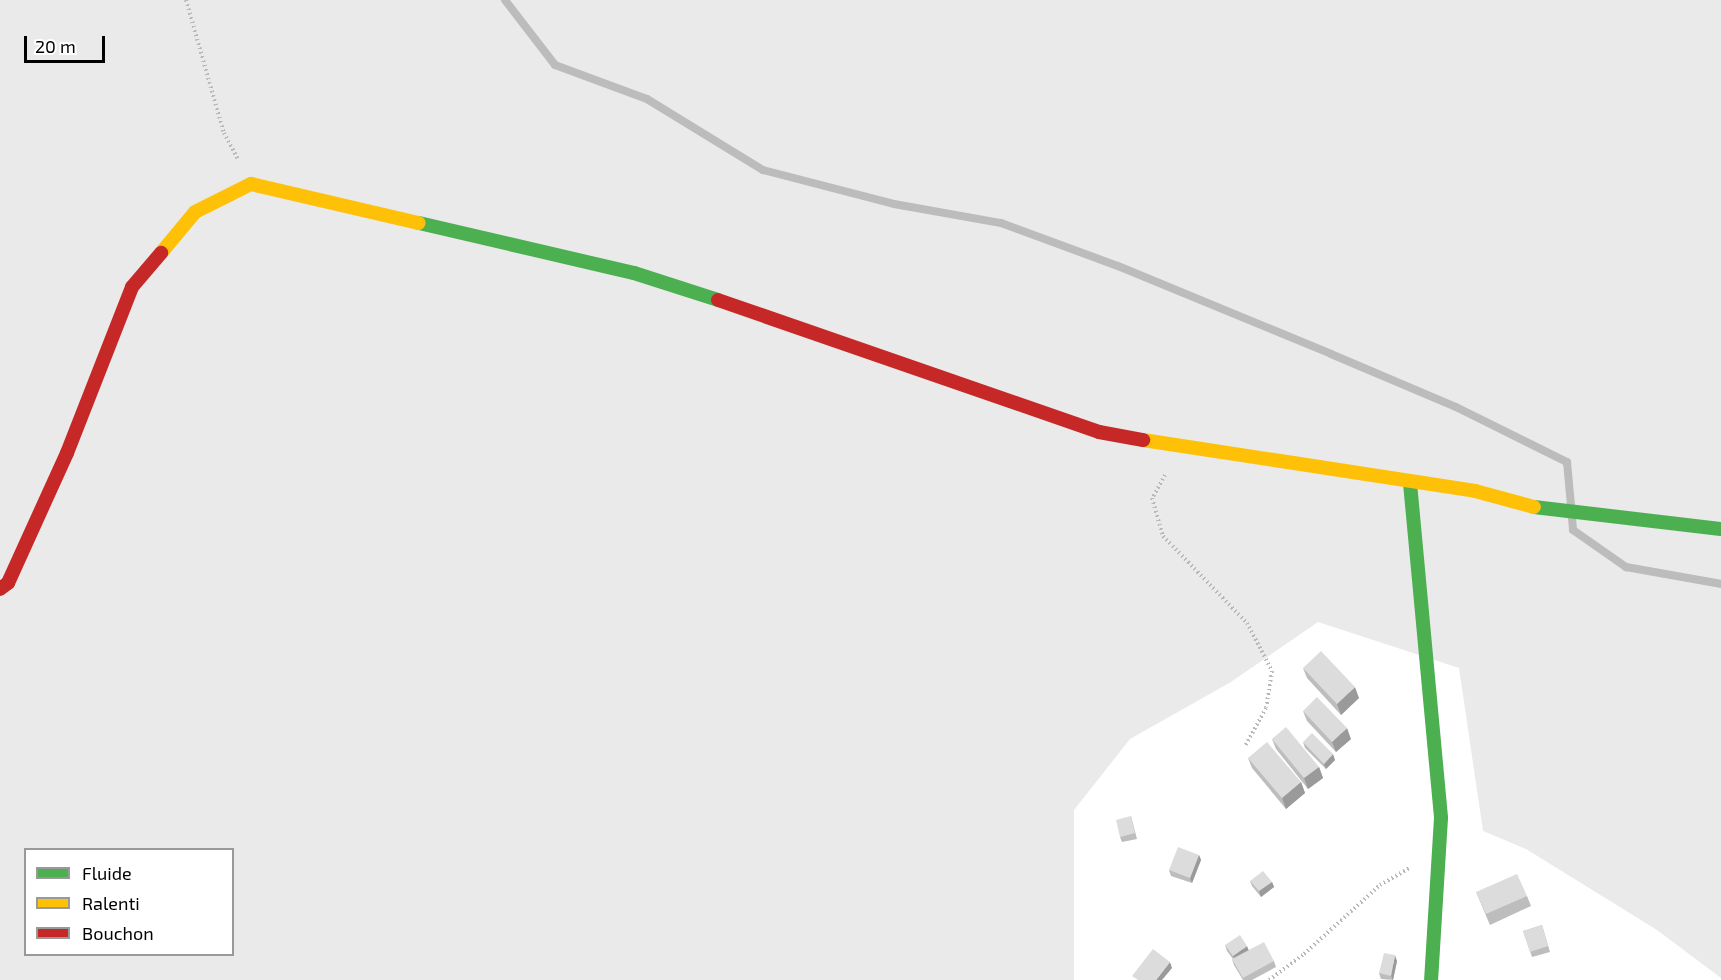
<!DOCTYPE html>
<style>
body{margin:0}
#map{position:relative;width:1721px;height:980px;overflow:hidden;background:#fff;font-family:"Exo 2",sans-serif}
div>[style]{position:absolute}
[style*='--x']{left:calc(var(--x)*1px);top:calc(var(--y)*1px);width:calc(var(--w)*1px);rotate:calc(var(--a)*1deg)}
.green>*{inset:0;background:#eaeaea}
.stream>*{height:8px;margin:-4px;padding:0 4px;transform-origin:4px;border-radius:4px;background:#bcbcbc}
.path>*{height:4px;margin-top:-2px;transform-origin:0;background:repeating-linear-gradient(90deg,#b8b8b8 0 1.5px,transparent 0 4.5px)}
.fast>*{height:14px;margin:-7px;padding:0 7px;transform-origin:7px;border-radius:7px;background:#4caf50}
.slow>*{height:14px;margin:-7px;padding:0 7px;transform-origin:7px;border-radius:7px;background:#ffc107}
.jam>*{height:14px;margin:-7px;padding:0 7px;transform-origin:7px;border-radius:7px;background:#c62828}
.wall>*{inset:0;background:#bdbdbd}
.shaded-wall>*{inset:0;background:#9a9a9a}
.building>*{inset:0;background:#dcdcdc}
span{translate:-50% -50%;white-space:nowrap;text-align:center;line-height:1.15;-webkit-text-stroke:5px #fff;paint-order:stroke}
.legend{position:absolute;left:24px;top:848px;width:210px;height:108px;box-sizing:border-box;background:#fff;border:2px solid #999;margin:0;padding:8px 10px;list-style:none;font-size:18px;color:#000}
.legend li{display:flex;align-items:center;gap:12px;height:30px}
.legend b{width:30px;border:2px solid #999}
.scale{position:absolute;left:24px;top:36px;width:81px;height:27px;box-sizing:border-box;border:3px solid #000;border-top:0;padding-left:8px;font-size:18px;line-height:21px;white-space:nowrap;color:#000;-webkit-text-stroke:4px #fff;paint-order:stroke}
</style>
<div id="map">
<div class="green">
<div style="clip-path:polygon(evenodd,0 0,1721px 0,1721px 978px,1657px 930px,1526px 849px,1483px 831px,1459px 668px,1318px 622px,1231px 682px,1130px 739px,1074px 810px,1074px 980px,0 980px,0 0,26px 850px,232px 850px,232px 954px,26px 954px,26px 850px)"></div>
</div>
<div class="stream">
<div style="--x:505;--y:0;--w:82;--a:52.4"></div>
<div style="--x:555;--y:65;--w:98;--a:20.3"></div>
<div style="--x:647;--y:99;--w:136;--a:31.5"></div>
<div style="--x:763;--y:170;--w:135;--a:14.5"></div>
<div style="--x:894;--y:204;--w:109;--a:10.1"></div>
<div style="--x:1001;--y:223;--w:125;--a:20.2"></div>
<div style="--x:1118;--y:266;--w:230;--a:22.4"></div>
<div style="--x:1331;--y:354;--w:136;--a:23"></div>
<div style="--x:1456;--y:407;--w:124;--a:26.4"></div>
<div style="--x:1567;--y:462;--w:43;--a:84.7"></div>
<div style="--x:1572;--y:518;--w:12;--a:85"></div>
<div style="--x:1573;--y:530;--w:65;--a:34.9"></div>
<div style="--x:1626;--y:567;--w:97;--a:10.1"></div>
</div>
<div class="path">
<div style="--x:186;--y:0;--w:138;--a:74.1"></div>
<div style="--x:224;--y:133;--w:30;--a:62"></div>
<div style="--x:1165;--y:475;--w:26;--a:119"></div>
<div style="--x:1152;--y:498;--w:40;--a:74"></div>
<div style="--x:1163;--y:536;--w:121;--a:46"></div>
<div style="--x:1247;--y:623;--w:54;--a:62.5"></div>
<div style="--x:1272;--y:671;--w:37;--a:99"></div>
<div style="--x:1266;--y:708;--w:43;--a:118.9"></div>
<div style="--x:1269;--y:980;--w:44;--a:-36.6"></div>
<div style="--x:1304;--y:954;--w:103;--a:-42.2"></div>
<div style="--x:1380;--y:885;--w:34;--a:-30"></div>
</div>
<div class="fast">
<div style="--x:419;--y:223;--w:221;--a:13.1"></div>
<div style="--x:634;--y:273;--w:88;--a:17.8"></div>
<div style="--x:1410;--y:483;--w:336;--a:84.7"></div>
<div style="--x:1441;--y:818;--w:162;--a:93.5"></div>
<div style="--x:1534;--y:507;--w:188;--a:6.7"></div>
</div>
<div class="slow">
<div style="--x:161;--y:253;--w:53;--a:-50.3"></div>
<div style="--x:195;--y:212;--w:63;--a:-26.6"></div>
<div style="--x:251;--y:184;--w:172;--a:13.1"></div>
<div style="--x:1143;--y:440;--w:336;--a:8.7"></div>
<div style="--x:1475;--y:491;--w:61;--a:15.2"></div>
</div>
<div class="jam">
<div style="--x:718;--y:300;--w:403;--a:19.1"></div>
<div style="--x:1099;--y:432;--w:45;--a:10.3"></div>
<div style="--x:0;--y:589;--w:10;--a:-37"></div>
<div style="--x:8;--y:583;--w:143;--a:-65.6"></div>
<div style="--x:67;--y:453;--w:178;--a:-68.6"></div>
<div style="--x:132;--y:287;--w:45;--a:-49.5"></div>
</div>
<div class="wall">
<div style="clip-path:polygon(1303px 668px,1359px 698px,1341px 715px,1307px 678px)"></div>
<div style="clip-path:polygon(1303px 711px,1351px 739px,1336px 752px,1307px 721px)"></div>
<div style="clip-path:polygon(1272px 739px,1319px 767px,1323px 778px,1308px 789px,1276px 749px)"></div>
<div style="clip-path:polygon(1303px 742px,1335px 760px,1326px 769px,1305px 748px)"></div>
<div style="clip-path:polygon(1248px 758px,1301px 782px,1305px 793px,1286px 809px,1252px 768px)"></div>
<div style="clip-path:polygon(1131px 816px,1137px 839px,1122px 842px,1120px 837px)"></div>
<div style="clip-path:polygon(1199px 855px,1201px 860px,1192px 883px,1171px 876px,1169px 870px)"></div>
<div style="clip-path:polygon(1250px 881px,1272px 882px,1274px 887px,1261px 897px,1252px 886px)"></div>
<div style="clip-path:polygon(1476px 892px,1527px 896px,1531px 906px,1490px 925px)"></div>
<div style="clip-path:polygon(1542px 925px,1550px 952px,1532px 957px,1523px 931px)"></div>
<div style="clip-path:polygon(1225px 945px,1249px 950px,1274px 961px,1276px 967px,1252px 980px,1243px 980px,1234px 965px,1232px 959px,1233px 959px,1227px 951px)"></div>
<div style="clip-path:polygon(1397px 961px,1393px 980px,1381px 979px,1379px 973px)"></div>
</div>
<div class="shaded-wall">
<div style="clip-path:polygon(1355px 687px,1359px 698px,1341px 715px,1337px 704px)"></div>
<div style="clip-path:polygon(1347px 728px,1351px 739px,1336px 752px,1332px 742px)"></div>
<div style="clip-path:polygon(1333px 754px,1335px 760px,1326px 769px,1324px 764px)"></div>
<div style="clip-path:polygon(1319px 767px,1323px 778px,1308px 789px,1304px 778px)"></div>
<div style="clip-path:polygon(1301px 782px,1305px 793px,1286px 809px,1282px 798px)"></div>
<div style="clip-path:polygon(1199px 855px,1201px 860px,1192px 883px,1190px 878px)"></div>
<div style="clip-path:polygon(1272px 882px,1274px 887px,1261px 897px,1259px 891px)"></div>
<div style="clip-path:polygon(1247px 946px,1249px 951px,1235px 961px,1233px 956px)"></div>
<div style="clip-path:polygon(1395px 955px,1397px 961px,1393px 980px,1391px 976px)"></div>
<div style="clip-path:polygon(1170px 962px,1172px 968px,1162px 980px,1156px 980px)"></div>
</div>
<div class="building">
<div style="clip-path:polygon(1321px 651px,1355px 687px,1337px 704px,1303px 668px)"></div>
<div style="clip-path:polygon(1317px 697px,1347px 728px,1332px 742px,1303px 711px)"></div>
<div style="clip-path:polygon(1286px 727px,1319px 767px,1304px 778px,1272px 739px)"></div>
<div style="clip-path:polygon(1312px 733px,1333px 754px,1324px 764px,1303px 742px)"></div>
<div style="clip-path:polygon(1267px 742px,1301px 782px,1282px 798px,1248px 758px)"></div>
<div style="clip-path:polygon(1131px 816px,1135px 833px,1120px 837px,1116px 820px)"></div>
<div style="clip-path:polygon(1178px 847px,1199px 855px,1190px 878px,1169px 870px)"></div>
<div style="clip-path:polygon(1263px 871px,1272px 882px,1259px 891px,1250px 881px)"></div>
<div style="clip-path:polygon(1517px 874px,1527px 896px,1486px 914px,1476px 892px)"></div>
<div style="clip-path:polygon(1542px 925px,1548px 946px,1530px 952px,1523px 931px)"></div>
<div style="clip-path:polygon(1240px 935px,1247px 946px,1233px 956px,1225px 945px)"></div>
<div style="clip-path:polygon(1264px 942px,1274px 961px,1243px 978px,1232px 959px)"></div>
<div style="clip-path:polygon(1153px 949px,1170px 962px,1156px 980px,1138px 980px,1132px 976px)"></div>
<div style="clip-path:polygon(1384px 953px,1395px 955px,1391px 976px,1379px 973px)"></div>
</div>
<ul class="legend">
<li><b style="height:8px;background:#4caf50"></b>Fluide</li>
<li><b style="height:8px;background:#ffc107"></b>Ralenti</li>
<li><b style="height:8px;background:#c62828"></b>Bouchon</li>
</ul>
<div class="scale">20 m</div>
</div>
